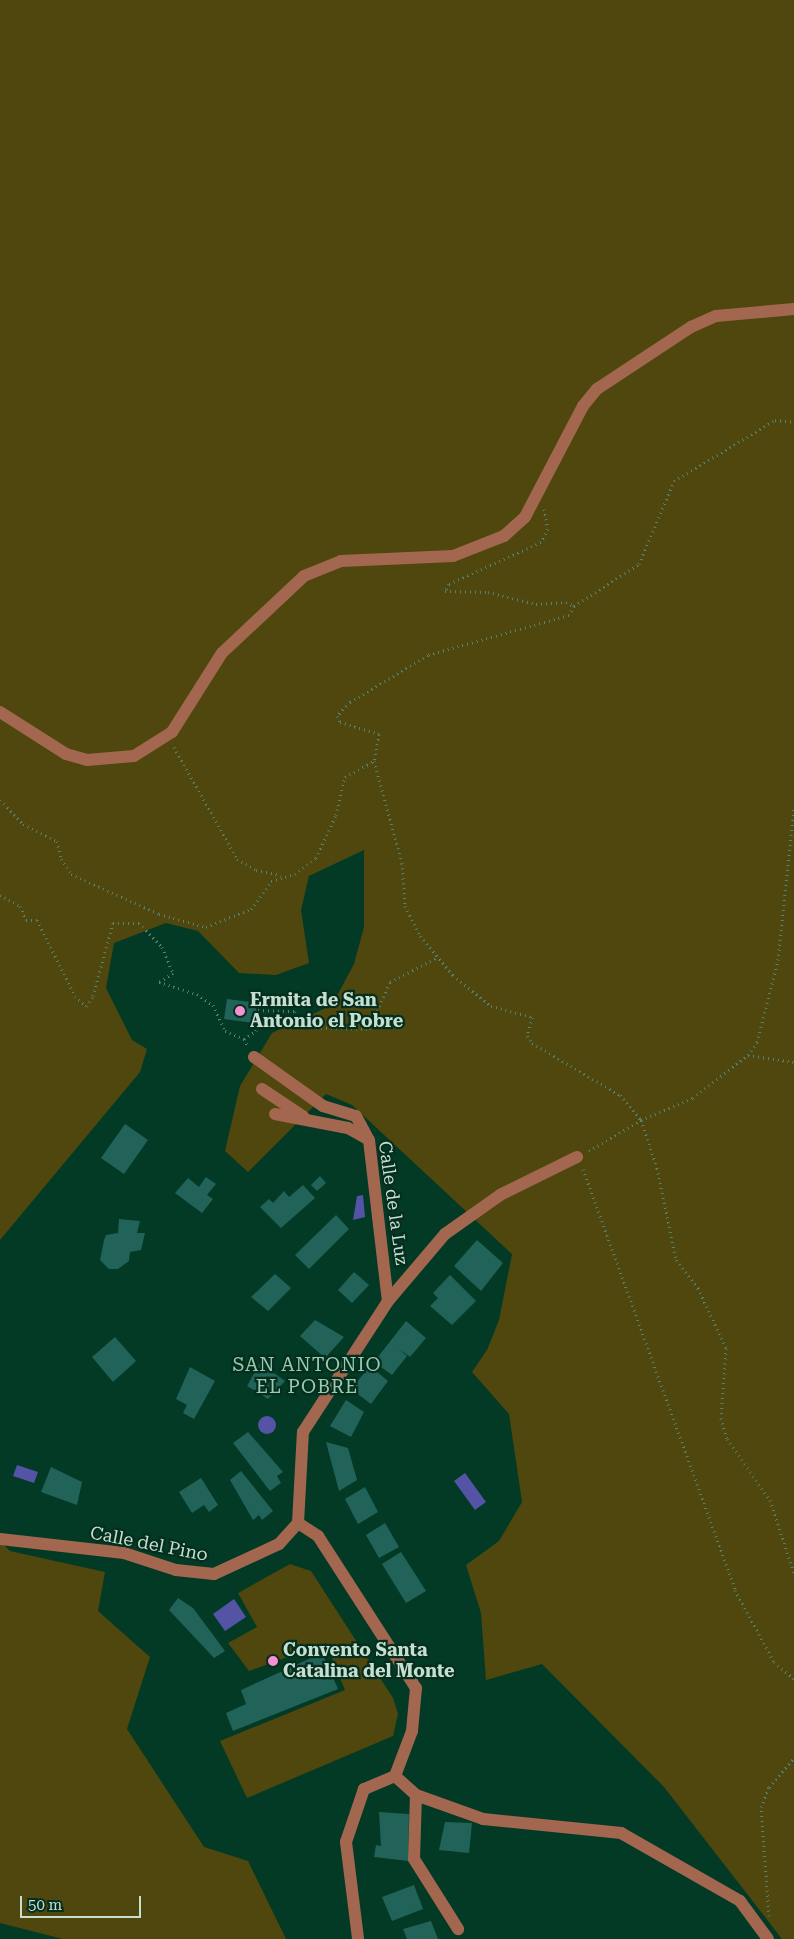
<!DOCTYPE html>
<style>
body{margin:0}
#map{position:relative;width:794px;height:1939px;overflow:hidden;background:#023a25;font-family:"Roboto Serif",serif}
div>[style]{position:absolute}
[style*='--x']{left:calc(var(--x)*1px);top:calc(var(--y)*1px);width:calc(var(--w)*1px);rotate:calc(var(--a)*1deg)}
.green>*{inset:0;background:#4f470d}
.water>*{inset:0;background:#5553a5}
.round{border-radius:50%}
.building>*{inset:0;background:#226359}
.path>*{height:3px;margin-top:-1.5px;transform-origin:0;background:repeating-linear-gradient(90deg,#57826f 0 1px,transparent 0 5px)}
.minor>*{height:12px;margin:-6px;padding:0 6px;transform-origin:6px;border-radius:6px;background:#a36750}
.dots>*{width:14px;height:14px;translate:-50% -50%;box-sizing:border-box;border:2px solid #062e1e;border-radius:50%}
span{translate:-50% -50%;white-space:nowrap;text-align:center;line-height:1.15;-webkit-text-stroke:4.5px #062e1e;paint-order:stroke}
.poi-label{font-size:18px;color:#c5dfd0;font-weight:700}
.left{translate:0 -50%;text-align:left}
.street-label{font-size:18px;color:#c5dfd0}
.neighbourhood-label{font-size:19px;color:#98ccb1;letter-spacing:1px}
.scale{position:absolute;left:20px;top:1896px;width:121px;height:22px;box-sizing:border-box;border:2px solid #c5dfd0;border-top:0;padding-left:6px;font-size:15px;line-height:18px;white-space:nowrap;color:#c5dfd0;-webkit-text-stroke:4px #062e1e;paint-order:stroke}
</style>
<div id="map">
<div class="green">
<div style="clip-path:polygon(0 0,794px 0,794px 1939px,782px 1939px,664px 1787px,542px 1664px,486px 1680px,481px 1613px,466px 1565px,499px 1541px,522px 1502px,509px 1414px,472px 1372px,487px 1350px,499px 1320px,512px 1254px,352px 1105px,326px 1094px,248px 1172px,225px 1151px,240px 1086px,272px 1033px,332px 1005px,354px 964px,364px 927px,364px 850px,309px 876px,301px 910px,309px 963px,276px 975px,239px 973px,198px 931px,166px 923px,114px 943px,106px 988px,132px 1040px,147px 1049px,140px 1072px,0 1240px)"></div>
<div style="clip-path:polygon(0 1541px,10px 1551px,105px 1572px,98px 1611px,150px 1657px,127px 1729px,204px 1847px,248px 1861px,286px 1939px,63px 1939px,0 1923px)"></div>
<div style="clip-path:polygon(290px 1564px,311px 1571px,393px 1698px,398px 1714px,393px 1736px,247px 1798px,220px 1741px,345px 1690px,326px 1643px,249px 1671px,228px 1643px,257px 1627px,238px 1593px)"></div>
</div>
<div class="water">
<div style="clip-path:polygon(363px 1195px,365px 1217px,353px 1220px,357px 1196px)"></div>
<div class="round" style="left:258px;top:1416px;width:18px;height:18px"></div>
<div style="clip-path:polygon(17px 1465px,38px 1472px,34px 1483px,13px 1476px)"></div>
<div style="clip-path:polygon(465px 1473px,486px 1502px,475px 1510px,454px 1481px)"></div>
<div style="clip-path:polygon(234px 1599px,246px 1617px,225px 1631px,213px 1614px)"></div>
</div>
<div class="building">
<div style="clip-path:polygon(227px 999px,257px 1003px,254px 1023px,224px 1019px)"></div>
<div style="clip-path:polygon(125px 1124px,148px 1140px,124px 1174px,101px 1158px)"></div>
<div style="clip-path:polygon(320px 1176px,326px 1183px,317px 1191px,311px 1185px)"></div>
<div style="clip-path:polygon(206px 1177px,216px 1184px,207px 1195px,213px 1199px,202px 1213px,175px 1193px,188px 1178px,199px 1187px)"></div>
<div style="clip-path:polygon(303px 1185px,315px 1198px,281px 1228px,260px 1207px,269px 1199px,273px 1203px,284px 1191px,289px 1197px)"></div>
<div style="clip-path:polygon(336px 1215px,349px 1229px,309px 1269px,295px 1255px)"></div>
<div style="clip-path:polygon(119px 1219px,140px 1221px,137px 1233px,145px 1233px,141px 1250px,130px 1252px,129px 1261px,118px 1269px,109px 1269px,100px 1260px,104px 1240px,106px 1235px,118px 1233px)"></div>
<div style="clip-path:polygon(477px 1240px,503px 1263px,481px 1291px,454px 1266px)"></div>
<div style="clip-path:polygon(354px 1272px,369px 1285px,352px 1303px,338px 1290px)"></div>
<div style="clip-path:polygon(275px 1274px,291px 1288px,268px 1311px,251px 1297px)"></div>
<div style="clip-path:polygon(450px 1275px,476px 1301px,452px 1325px,430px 1306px,438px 1298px,433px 1293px)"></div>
<div style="clip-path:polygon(315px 1320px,344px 1337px,325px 1358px,300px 1336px)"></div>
<div style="clip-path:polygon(406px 1321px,426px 1338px,410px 1357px,398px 1348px,407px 1356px,392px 1375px,374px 1362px)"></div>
<div style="clip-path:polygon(115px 1337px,136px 1361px,113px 1382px,92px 1357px)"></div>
<div style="clip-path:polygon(260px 1363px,285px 1381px,268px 1399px,247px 1386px)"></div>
<div style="clip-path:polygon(370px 1366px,388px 1381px,371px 1404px,351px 1389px)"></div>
<div style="clip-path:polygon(190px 1367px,215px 1381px,194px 1419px,183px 1413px,187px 1405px,176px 1399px)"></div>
<div style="clip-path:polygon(346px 1400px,364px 1412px,351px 1437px,330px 1426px)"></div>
<div style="clip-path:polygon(248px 1432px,283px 1472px,277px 1476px,281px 1483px,270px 1491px,233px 1443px)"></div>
<div style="clip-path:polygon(326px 1442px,348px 1448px,357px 1480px,339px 1491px)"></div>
<div style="clip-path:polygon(51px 1467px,82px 1482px,77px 1505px,41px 1492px)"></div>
<div style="clip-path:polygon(241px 1471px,273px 1511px,262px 1520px,259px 1515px,253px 1520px,230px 1480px)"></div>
<div style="clip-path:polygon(201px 1478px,218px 1505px,209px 1512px,204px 1505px,192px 1513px,179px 1492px)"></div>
<div style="clip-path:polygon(365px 1487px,378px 1512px,358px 1524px,345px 1499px)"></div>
<div style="clip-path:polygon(385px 1523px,399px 1547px,379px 1558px,366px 1535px)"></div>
<div style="clip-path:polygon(401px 1552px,426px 1591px,406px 1603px,382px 1564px)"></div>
<div style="clip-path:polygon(178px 1598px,193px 1608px,225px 1651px,214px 1658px,169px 1610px)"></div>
<div style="clip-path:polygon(322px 1653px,338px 1689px,233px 1731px,226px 1713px,246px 1704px,241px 1690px)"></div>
<div style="clip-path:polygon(379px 1812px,409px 1814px,408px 1861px,374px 1857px,376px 1845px,381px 1846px)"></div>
<div style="clip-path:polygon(445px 1822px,472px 1823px,469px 1853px,439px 1850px)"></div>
<div style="clip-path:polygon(414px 1885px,423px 1909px,392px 1921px,382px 1897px)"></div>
<div style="clip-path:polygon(431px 1921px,438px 1939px,407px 1939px,403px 1929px)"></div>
</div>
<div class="path">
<div style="--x:544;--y:509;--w:20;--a:79"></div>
<div style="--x:548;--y:529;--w:15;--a:118"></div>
<div style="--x:541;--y:542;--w:101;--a:155.5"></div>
<div style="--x:449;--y:584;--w:8;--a:120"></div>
<div style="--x:445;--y:591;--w:43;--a:1.3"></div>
<div style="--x:488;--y:592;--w:49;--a:14"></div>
<div style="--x:536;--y:604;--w:30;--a:-4"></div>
<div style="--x:566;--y:602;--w:9;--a:27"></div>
<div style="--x:574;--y:606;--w:10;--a:119"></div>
<div style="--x:569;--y:615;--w:147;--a:164.2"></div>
<div style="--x:428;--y:655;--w:91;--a:148.9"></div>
<div style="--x:350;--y:702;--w:19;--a:133"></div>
<div style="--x:337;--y:716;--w:7;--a:63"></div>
<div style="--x:340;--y:722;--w:41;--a:17.1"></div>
<div style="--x:379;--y:734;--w:27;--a:100"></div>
<div style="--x:374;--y:761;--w:106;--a:74.6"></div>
<div style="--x:402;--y:863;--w:43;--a:86"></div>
<div style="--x:405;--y:906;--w:34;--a:63"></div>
<div style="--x:420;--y:936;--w:51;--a:49.8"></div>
<div style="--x:453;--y:975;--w:49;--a:39.2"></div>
<div style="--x:491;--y:1006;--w:42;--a:15"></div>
<div style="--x:532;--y:1017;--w:20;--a:105"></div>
<div style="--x:527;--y:1036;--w:9;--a:54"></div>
<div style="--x:532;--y:1043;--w:102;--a:30.6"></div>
<div style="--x:620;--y:1095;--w:33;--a:50"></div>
<div style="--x:641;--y:1120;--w:51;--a:71.6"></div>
<div style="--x:657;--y:1168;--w:94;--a:78.3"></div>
<div style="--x:676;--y:1260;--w:36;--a:52"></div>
<div style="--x:698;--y:1288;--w:66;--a:65"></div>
<div style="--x:726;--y:1348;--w:70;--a:94.1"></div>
<div style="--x:721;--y:1418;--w:22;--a:74"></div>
<div style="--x:727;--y:1439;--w:75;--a:54.8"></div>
<div style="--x:770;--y:1500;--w:77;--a:71.8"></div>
<div style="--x:574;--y:606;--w:77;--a:-32.9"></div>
<div style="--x:639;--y:564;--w:90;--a:-67.1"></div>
<div style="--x:674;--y:481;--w:118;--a:-31.1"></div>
<div style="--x:775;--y:420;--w:19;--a:6"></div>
<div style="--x:174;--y:747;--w:129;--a:60.6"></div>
<div style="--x:237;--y:859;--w:22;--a:30"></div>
<div style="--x:256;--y:870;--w:25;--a:11"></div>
<div style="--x:0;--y:800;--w:33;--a:46"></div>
<div style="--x:23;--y:824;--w:38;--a:27"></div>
<div style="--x:57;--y:841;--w:18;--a:77"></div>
<div style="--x:61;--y:859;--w:18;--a:56"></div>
<div style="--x:71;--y:874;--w:97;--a:24.4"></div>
<div style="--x:159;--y:914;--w:49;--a:15.5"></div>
<div style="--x:206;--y:927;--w:48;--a:-21.8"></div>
<div style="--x:251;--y:909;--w:34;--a:-54"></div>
<div style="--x:271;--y:881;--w:25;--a:-16"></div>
<div style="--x:295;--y:874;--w:26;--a:-37"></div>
<div style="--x:316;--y:858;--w:47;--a:-65.1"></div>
<div style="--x:336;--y:815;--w:39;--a:-77"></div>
<div style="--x:345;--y:777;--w:33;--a:-29"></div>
<div style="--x:0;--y:895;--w:23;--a:29"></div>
<div style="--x:20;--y:906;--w:15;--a:67"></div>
<div style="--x:26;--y:920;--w:11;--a:0"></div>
<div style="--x:37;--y:920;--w:85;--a:63.4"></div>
<div style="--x:75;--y:996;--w:15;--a:42"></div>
<div style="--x:86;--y:1006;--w:12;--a:-55"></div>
<div style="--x:93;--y:996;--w:76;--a:-74.7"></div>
<div style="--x:113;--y:923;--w:26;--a:0"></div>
<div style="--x:139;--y:923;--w:33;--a:46"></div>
<div style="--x:162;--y:947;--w:28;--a:67"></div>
<div style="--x:173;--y:973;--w:17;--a:147"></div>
<div style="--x:159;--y:982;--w:40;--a:18"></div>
<div style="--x:197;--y:994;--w:19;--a:35"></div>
<div style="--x:213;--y:1005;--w:29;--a:65"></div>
<div style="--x:225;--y:1031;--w:21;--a:23"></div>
<div style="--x:244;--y:1039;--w:9;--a:63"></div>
<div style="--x:244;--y:1039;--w:14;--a:-34"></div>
<div style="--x:256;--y:1031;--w:21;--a:-85"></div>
<div style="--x:258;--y:1010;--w:37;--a:2"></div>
<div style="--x:295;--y:1011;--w:9;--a:111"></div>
<div style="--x:292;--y:1019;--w:12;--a:42"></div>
<div style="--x:301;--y:1027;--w:68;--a:1.7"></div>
<div style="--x:369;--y:1029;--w:51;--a:-65.9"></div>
<div style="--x:390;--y:982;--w:54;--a:-27.5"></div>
<div style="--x:748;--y:1055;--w:47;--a:8.7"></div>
<div style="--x:589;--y:1151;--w:61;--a:-30.8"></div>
<div style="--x:641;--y:1120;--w:56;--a:-22.9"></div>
<div style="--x:693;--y:1098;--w:70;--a:-38"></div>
<div style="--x:748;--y:1055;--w:16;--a:-55"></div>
<div style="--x:757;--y:1042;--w:85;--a:-75.6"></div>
<div style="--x:778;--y:960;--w:154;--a:-84"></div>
<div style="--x:583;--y:1169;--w:448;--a:70.1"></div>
<div style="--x:735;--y:1590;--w:82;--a:61.6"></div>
<div style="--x:774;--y:1662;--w:26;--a:40"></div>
<div style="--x:769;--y:1916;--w:109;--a:-94.2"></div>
<div style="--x:761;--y:1807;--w:22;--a:-68"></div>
<div style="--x:769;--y:1787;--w:38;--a:-49"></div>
</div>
<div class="minor">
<div style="--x:0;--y:712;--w:78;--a:32.5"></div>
<div style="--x:66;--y:754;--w:22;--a:16"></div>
<div style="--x:87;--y:760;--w:47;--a:-4.9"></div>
<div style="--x:134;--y:756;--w:45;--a:-32.3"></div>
<div style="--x:172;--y:732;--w:93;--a:-57.7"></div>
<div style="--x:222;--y:653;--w:112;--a:-43.2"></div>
<div style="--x:304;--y:576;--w:40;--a:-22"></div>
<div style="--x:341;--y:561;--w:112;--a:-2.6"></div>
<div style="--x:453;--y:556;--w:55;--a:-21.4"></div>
<div style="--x:504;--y:536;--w:28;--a:-42"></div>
<div style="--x:525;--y:517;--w:125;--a:-62.4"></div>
<div style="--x:583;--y:406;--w:22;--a:-51"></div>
<div style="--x:597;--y:389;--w:113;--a:-33.4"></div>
<div style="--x:691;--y:327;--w:27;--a:-24"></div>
<div style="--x:716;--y:316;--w:78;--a:-5.1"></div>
<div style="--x:254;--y:1057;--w:85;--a:35.4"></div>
<div style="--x:323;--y:1106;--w:34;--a:17"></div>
<div style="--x:356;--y:1116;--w:27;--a:62"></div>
<div style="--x:369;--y:1140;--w:162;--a:83.3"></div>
<div style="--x:262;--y:1089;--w:50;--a:33.7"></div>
<div style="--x:275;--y:1114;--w:74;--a:10.9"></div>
<div style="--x:348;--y:1128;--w:23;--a:29"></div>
<div style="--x:298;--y:1523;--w:24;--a:33"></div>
<div style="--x:318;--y:1536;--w:181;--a:57.2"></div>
<div style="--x:416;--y:1688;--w:43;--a:95.3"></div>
<div style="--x:412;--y:1731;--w:48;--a:110.7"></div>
<div style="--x:395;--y:1776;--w:34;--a:157"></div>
<div style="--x:364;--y:1789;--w:56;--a:108.8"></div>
<div style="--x:346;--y:1842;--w:98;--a:82.9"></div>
<div style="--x:0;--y:1539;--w:125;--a:6.4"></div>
<div style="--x:124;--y:1553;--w:55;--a:18.1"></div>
<div style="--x:176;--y:1570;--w:38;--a:6"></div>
<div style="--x:214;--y:1574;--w:72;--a:-24.8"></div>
<div style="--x:279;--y:1544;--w:28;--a:-48"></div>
<div style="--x:298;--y:1523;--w:91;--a:-86.9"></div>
<div style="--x:303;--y:1432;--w:156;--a:-57"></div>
<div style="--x:388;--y:1301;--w:88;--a:-49.6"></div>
<div style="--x:445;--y:1234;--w:67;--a:-35.3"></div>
<div style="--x:500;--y:1195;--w:86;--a:-26.3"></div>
<div style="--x:395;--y:1776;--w:28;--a:42"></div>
<div style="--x:416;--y:1795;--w:71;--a:19.7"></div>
<div style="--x:483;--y:1819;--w:139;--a:5.8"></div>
<div style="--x:621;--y:1833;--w:137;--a:29.7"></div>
<div style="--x:740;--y:1901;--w:47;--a:53.6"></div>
<div style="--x:416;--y:1795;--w:64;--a:91.8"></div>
<div style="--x:414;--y:1859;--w:83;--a:57.8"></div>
</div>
<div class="dots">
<div style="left:240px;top:1011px;background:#f591d2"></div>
<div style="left:273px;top:1661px;background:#f591d2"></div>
</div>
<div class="poi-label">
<span class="left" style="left:250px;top:1011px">Ermita de San<br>Antonio el Pobre</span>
<span class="left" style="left:283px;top:1661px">Convento Santa<br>Catalina del Monte</span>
</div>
<div class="street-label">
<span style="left:393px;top:1203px;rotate:82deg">Calle de la Luz</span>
<span style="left:149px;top:1544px;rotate:11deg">Calle del Pino</span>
</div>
<div class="neighbourhood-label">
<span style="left:307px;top:1376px">SAN ANTONIO<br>EL POBRE</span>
</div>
<div class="scale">50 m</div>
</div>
